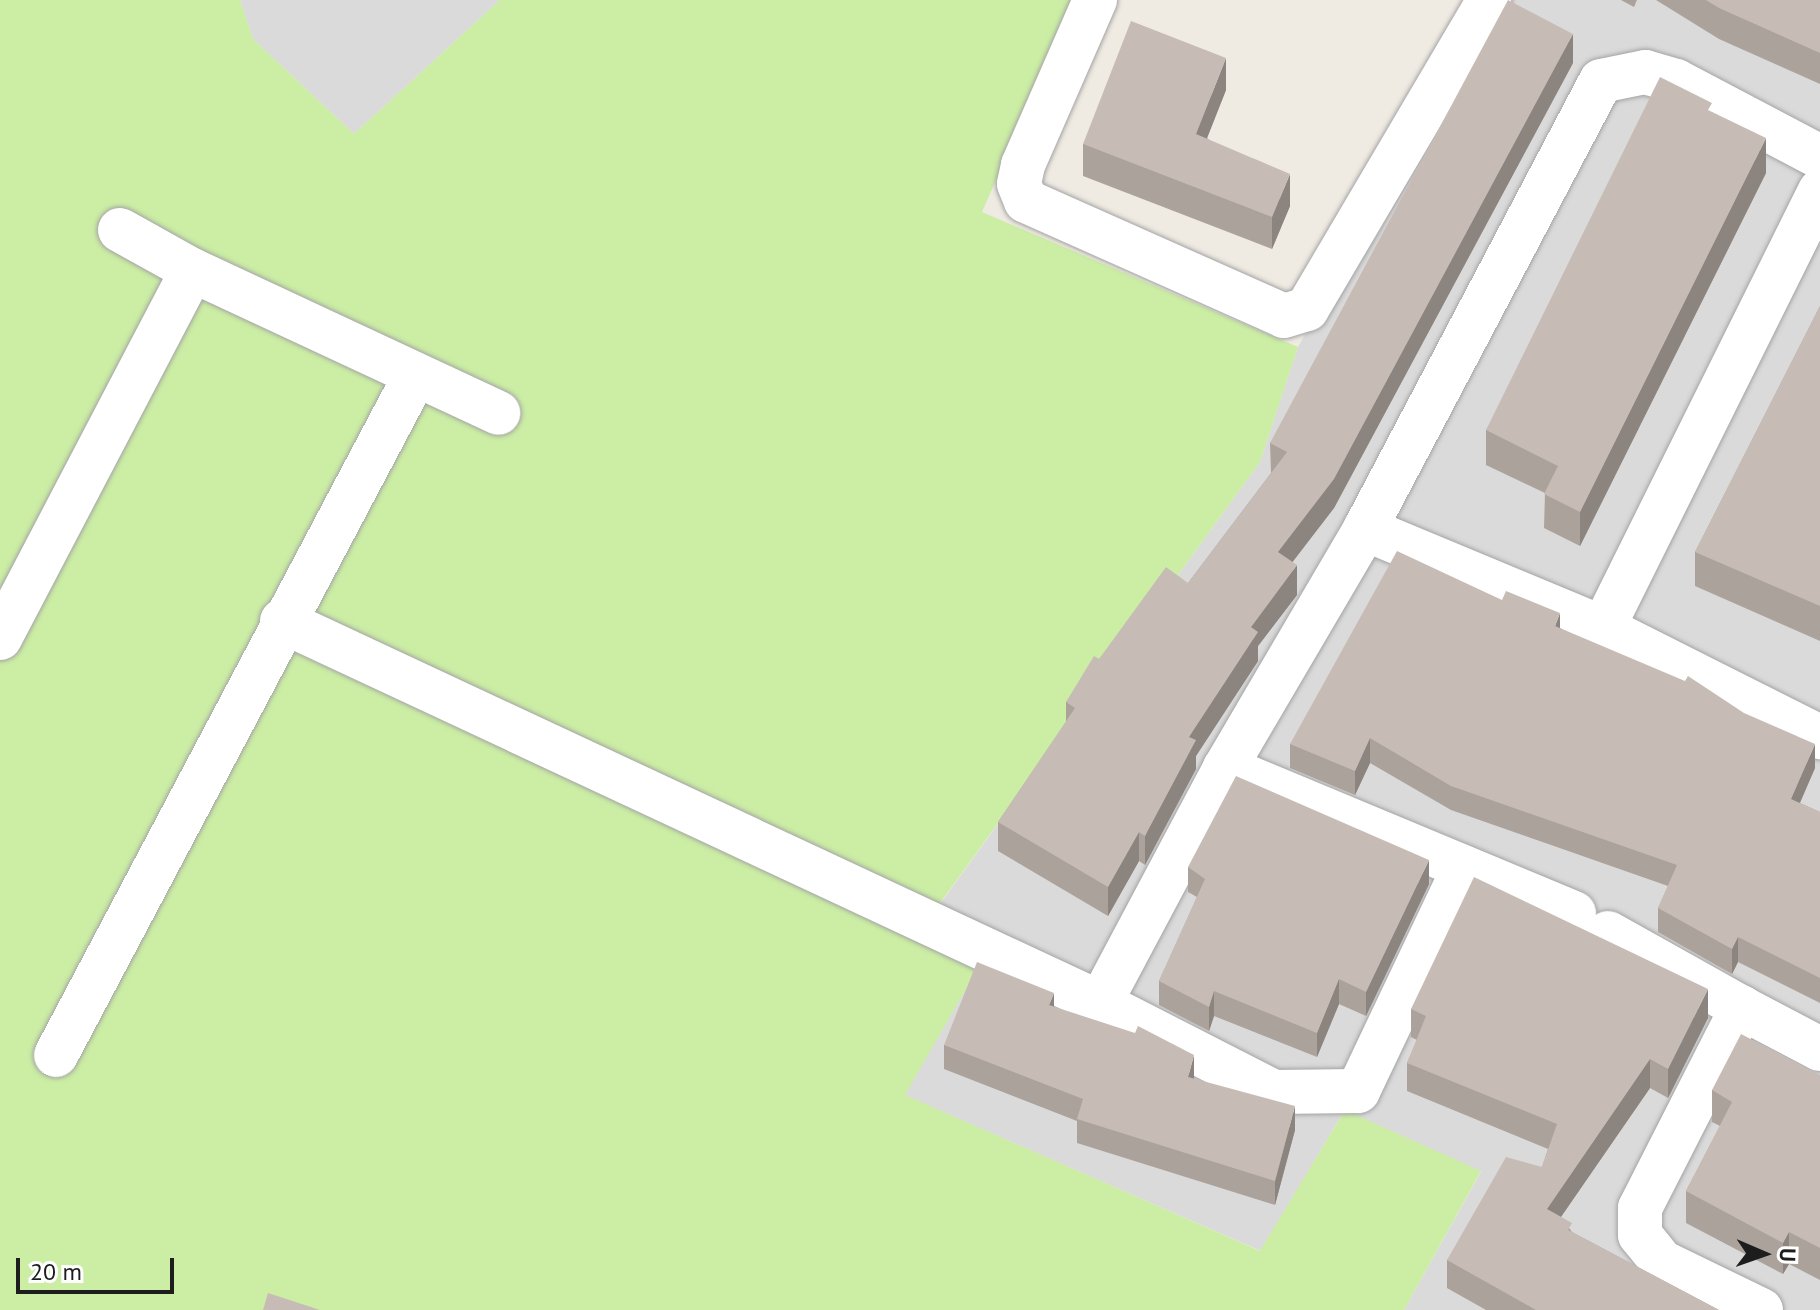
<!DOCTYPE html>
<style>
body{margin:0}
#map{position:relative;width:1820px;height:1310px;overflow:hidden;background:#efeae2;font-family:"PT Sans",sans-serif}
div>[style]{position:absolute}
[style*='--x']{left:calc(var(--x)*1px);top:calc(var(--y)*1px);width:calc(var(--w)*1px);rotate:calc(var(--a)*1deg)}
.residential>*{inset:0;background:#dbdada}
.grass>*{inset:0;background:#cbeda4}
.roads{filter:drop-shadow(0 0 2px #a4a4a4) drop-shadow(0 0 2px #a4a4a4)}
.minor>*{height:44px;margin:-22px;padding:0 22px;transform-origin:22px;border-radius:22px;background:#fff}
.wall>*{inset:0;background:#aba29c}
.shaded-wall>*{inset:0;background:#8b847f}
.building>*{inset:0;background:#c7bcb5}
span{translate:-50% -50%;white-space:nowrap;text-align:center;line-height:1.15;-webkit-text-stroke:6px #fff;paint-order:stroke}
.north{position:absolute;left:1724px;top:1214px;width:80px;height:80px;-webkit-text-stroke:6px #fff;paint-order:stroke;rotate:92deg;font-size:22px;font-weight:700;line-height:32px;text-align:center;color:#1d1d1d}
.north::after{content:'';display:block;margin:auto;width:28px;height:36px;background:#1d1d1d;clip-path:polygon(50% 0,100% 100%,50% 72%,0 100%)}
.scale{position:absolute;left:16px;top:1258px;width:158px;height:36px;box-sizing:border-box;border:4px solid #1d1d1d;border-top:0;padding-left:10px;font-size:24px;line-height:28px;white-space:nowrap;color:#1d1d1d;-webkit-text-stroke:6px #fff;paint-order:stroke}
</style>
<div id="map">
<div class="residential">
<div style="clip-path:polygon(240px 0,500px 0,354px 134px,253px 39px)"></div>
<div style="clip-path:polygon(1494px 0,1820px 0,1820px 1310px,1404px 1310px,1481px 1172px,1344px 1111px,1261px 1251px,904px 1095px,991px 945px,935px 911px,1260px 462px,1298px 347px)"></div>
</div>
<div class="grass">
<div style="clip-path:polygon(0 0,240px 0,253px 39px,354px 134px,500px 0,1075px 0,982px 212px,1298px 347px,1260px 462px,935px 910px,991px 945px,905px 1095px,1260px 1251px,1345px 1110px,1481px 1171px,1404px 1310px,0 1310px)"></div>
</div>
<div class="roads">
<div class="minor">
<div style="--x:1095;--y:0;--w:180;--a:113.6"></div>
<div style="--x:1023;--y:165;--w:19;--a:102"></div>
<div style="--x:1019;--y:184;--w:18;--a:68"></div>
<div style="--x:1026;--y:201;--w:282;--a:24"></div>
<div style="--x:1284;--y:316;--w:24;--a:-17"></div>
<div style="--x:1307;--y:309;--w:359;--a:-59.5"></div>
<div style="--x:120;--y:230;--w:82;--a:29.1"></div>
<div style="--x:1365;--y:529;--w:258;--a:22.6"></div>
<div style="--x:1603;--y:628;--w:243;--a:26.7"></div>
<div style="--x:282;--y:621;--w:903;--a:25.03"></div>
<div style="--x:1603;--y:628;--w:488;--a:-63.6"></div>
<div style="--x:0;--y:638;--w:415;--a:-62.4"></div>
<div style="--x:192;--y:270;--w:338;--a:25"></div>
<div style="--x:1225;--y:768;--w:266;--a:118"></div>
<div style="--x:1100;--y:1003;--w:195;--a:27.1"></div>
<div style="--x:1274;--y:1092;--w:84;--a:-0.7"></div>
<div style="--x:1358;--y:1091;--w:247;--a:-64.6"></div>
<div style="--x:1574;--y:913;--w:378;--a:-157.4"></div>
<div style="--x:1225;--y:768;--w:277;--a:-59.6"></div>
<div style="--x:1365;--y:529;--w:506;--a:-62.22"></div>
<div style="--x:1601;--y:81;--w:45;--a:-11.6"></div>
<div style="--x:1645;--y:72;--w:32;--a:16"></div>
<div style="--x:1676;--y:81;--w:163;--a:27.8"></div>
<div style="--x:1608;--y:933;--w:154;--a:29.2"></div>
<div style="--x:56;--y:1055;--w:768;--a:-62.13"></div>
<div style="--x:1761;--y:1310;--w:110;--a:-154.1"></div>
<div style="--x:1662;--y:1262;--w:35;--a:-129"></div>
<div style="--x:1640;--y:1235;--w:27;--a:-90"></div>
<div style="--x:1640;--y:1208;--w:225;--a:-63"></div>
<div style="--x:1742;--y:1008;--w:88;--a:27.7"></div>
</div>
</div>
<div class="wall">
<div style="clip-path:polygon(1621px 0,1637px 0,1634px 7px)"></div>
<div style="clip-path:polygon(1656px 0,1820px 0,1820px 84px,1719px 39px)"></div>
<div style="clip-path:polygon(1573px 63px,1334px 508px,1292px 562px,1297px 595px,1258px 646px,1258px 661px,1196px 756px,1196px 769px,1145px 865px,1139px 861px,1108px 916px,998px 851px,998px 822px,1066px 722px,1066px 702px,1099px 659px,1188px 583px,1271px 473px,1270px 443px)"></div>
<div style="clip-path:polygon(1226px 90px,1207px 138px,1290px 206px,1272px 249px,1083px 176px,1083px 144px)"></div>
<div style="clip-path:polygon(1712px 112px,1766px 173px,1580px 546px,1544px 528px,1545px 493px,1486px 465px,1486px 430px)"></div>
<div style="clip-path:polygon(1820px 306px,1820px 641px,1695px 586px,1695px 552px)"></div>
<div style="clip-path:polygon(1560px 628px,1815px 768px,1800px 803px,1820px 812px,1820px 1003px,1738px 962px,1732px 974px,1658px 932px,1658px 908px,1668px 886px,1451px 810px,1370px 763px,1355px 795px,1290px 768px,1290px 744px)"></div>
<div style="clip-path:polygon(1188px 867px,1429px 884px,1366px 1016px,1339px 1004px,1317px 1057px,1214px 1016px,1209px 1031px,1159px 1005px,1159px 981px,1197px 897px,1188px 892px)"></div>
<div style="clip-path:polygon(1054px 1007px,1295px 1130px,1275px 1205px,1077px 1143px,1077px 1121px,944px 1069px,944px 1045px)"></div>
<div style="clip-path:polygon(1411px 1009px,1708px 1018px,1668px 1098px,1650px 1088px,1561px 1217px,1572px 1232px,1719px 1310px,1486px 1310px,1447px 1288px,1447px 1260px,1542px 1167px,1548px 1149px,1407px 1091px,1407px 1063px,1417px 1040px,1411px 1037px)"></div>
<div style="clip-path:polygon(1820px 1075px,1820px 1280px,1789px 1264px,1783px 1274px,1686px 1223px,1686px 1191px,1720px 1126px,1712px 1122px,1712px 1090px)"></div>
</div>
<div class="shaded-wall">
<div style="clip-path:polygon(1573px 34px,1573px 63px,1334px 508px,1278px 581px,1278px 552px)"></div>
<div style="clip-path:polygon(1226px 58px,1226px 90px,1196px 166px,1196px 134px)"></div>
<div style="clip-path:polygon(1766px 138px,1766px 173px,1580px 546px,1580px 512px)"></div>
<div style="clip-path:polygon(1290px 174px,1290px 206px,1272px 249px,1272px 217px)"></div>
<div style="clip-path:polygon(1297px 565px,1297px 595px,1258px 646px,1258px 661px,1196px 756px,1196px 769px,1145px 865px,1145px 836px,1189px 737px,1251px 627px)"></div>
<div style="clip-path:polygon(1560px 613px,1560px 637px,1555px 626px)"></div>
<div style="clip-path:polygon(1370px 738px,1370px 763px,1355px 795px,1355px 771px)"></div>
<div style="clip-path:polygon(1815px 744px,1815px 768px,1791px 823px,1791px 799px)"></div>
<div style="clip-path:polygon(1139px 832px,1139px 861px,1108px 916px,1108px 887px)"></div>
<div style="clip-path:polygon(1429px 860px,1429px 884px,1366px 1016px,1366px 992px)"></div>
<div style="clip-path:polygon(1738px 937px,1738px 962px,1732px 974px,1732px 949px)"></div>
<div style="clip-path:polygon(1339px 979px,1339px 1004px,1317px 1057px,1317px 1033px)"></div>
<div style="clip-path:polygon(1708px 989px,1708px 1018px,1668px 1098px,1668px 1069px)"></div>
<div style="clip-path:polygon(1214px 991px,1214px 1016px,1209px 1031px,1209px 1007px)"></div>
<div style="clip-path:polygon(1054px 993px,1054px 1017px,1049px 1005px)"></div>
<div style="clip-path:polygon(1194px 1055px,1194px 1079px,1188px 1077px)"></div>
<div style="clip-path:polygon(1650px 1059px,1650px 1088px,1547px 1237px,1547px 1209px)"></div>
<div style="clip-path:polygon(1295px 1106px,1295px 1130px,1275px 1205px,1275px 1181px)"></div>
<div style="clip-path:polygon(1789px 1232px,1789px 1264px,1783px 1274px,1783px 1243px)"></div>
</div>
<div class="building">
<div style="clip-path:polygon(1508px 0,1573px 34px,1334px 479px,1278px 552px,1297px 565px,1251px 627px,1258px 632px,1189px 737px,1196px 740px,1145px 836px,1139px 832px,1108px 887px,998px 822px,1075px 708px,1066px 702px,1094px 656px,1099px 659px,1166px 567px,1188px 583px,1287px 452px,1270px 443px)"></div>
<div style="clip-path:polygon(1706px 0,1820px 0,1820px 53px,1719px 8px)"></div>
<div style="clip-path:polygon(1131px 21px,1226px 58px,1196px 134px,1290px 174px,1272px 217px,1083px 144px)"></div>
<div style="clip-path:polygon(1660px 77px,1712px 103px,1708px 110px,1766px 138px,1580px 512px,1544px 494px,1558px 466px,1486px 430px)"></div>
<div style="clip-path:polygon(1820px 306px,1820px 606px,1695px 552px)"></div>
<div style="clip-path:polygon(1397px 551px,1502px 600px,1506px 591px,1560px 613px,1555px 626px,1685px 681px,1688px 676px,1744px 713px,1815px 744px,1791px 799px,1820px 812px,1820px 978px,1738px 937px,1732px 949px,1658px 908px,1677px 865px,1451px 786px,1370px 738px,1355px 771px,1290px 744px)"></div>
<div style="clip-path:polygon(1236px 776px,1429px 860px,1366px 992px,1339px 979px,1317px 1033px,1214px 991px,1209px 1007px,1159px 981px,1205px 879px,1188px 867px)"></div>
<div style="clip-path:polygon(1474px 877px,1708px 989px,1668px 1069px,1650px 1059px,1547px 1209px,1572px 1223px,1568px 1230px,1719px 1310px,1536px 1310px,1447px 1260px,1506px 1157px,1542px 1167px,1557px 1124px,1407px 1063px,1426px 1016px,1411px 1009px)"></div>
<div style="clip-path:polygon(977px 962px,1054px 993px,1049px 1005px,1135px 1033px,1138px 1026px,1194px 1055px,1188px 1077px,1295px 1106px,1275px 1181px,1077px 1119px,1083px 1099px,944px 1045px)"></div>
<div style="clip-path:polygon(1741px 1034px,1820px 1075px,1820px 1248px,1789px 1232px,1783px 1243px,1686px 1191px,1732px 1102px,1712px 1090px)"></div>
<div style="clip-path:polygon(268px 1293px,320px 1310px,263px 1310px)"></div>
</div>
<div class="north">U</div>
<div class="scale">20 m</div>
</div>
